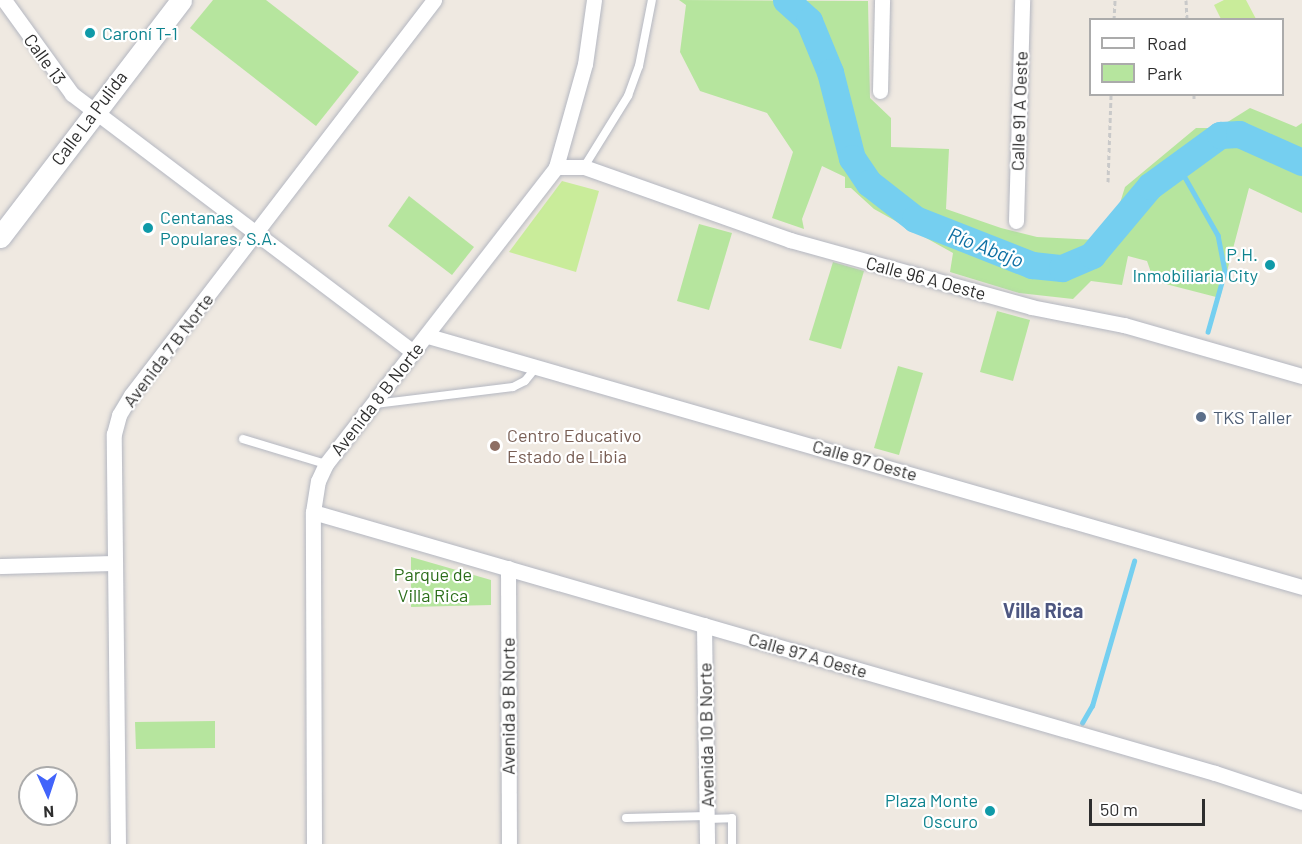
<!DOCTYPE html>
<meta charset="utf-8">
<style>
body{margin:0}
#map{position:relative;width:1302px;height:844px;overflow:hidden;background:#efe9e1;font-family:Barlow,sans-serif}
div>[style]{position:absolute}
[style*='--x']{left:calc(var(--x)*1px);top:calc(var(--y)*1px);width:calc(var(--w)*1px);rotate:calc(var(--a)*1deg)}
.green>*{inset:0;background:#b6e59e}
.pitch>*{inset:0;background:#c9ec9a}
.stream>*{height:4.5px;margin:-2.25px;padding:0 2.25px;transform-origin:2.25px;border-radius:2.25px;background:#75cff0}
.river>*{height:27px;margin:-13.5px;padding:0 13.5px;transform-origin:13.5px;border-radius:13.5px;background:#75cff0}
.path>*{height:3px;margin-top:-1.5px;transform-origin:0;background:repeating-linear-gradient(90deg,#c9c9c9 0 4.5px,transparent 0 7.5px)}
.roads{filter:drop-shadow(0 0 2px #b4b7c1) drop-shadow(0 0 2px #b4b7c1)}
.lane>*{height:8px;margin:-4px;padding:0 4px;transform-origin:4px;border-radius:4px;background:#fff}
.street>*{height:15px;margin:-7.5px;padding:0 7.5px;transform-origin:7.5px;border-radius:7.5px;background:#fff}
.secondary>*{height:21px;margin:-10.5px;padding:0 10.5px;transform-origin:10.5px;border-radius:10.5px;background:#fff}
.dots>*{width:16px;height:16px;translate:-50% -50%;box-sizing:border-box;border:3px solid #fff;border-radius:50%}
span{translate:-50% -50%;white-space:nowrap;text-align:center;line-height:1.15;-webkit-text-stroke:4.5px #fff;paint-order:stroke}
.culture-label{font-size:18px;color:#0d838f}
.left{translate:0 -50%;text-align:left}
.right{translate:-100% -50%;text-align:right}
.street-label{font-size:18px;color:#2e2e2e}
.service-label{font-size:18px;color:#4e5e75}
.education-label{font-size:18px;color:#785e54}
.park-label{font-size:18px;color:#2c6e1b}
.water-label{font-size:20px;color:#0d6fa3;font-style:italic}
.neighbourhood-label{font-size:20px;color:#4d5680;font-weight:700}
.legend{position:absolute;left:1089px;top:18px;width:195px;height:78px;box-sizing:border-box;background:#fff;border:2px solid #ababab;margin:0;padding:8px 10px;list-style:none;font-size:18px;color:#2e2e2e}
.legend li{display:flex;align-items:center;gap:12px;height:30px}
.legend b{width:30px;border:2px solid #ababab}
.north{position:absolute;left:18px;top:766px;width:60px;height:60px;box-sizing:border-box;background:#fff;border:2px solid #ababab;border-radius:50%;rotate:177deg;font-size:16px;font-weight:700;line-height:24px;text-align:center;color:#2e2e2e}
.north::after{content:'';display:block;margin:auto;width:21px;height:27px;background:#4264fb;clip-path:polygon(50% 0,100% 100%,50% 72%,0 100%)}
.scale{position:absolute;left:1089px;top:799px;width:116px;height:27px;box-sizing:border-box;border:3px solid #2e2e2e;border-top:0;padding-left:8px;font-size:18px;line-height:21px;white-space:nowrap;color:#2e2e2e;-webkit-text-stroke:4px #fff;paint-order:stroke}
</style>
<div id="map">
<div class="green">
<div style="clip-path:polygon(213px 0,266px 0,359px 72px,316px 126px,190px 28px)"></div>
<div style="clip-path:polygon(679px 0,868px 1px,870px 98px,891px 118px,891px 147px,949px 149px,946px 209px,1001px 228px,1037px 237px,1097px 240px,1115px 219px,1125px 187px,1196px 128px,1218px 128px,1250px 108px,1296px 127px,1302px 123px,1302px 213px,1249px 188px,1220px 298px,1154px 281px,1147px 261px,1128px 256px,1122px 285px,1091px 281px,1073px 299px,1019px 293px,950px 272px,953px 253px,874px 209px,851px 188px,845px 188px,845px 177px,822px 166px,802px 219px,804px 229px,772px 218px,793px 152px,767px 113px,700px 91px,680px 52px,686px 5px)"></div>
<div style="clip-path:polygon(409px 196px,474px 247px,452px 275px,388px 226px)"></div>
<div style="clip-path:polygon(699px 224px,732px 233px,709px 310px,677px 301px)"></div>
<div style="clip-path:polygon(833px 262px,864px 271px,841px 349px,809px 340px)"></div>
<div style="clip-path:polygon(997px 311px,1030px 320px,1013px 381px,980px 372px)"></div>
<div style="clip-path:polygon(898px 366px,923px 373px,899px 455px,874px 448px)"></div>
<div style="clip-path:polygon(411px 557px,491px 580px,491px 605px,411px 607px)"></div>
<div style="clip-path:polygon(215px 721px,215px 748px,136px 749px,135px 722px)"></div>
</div>
<div class="pitch">
<div style="clip-path:polygon(1224px 0,1246px 0,1256px 19px,1221px 19px,1214px 5px)"></div>
<div style="clip-path:polygon(562px 181px,599px 191px,576px 272px,509px 252px)"></div>
</div>
<div class="stream">
<div style="--x:1178;--y:165;--w:81;--a:60.3"></div>
<div style="--x:1218;--y:235;--w:38;--a:79"></div>
<div style="--x:1225;--y:272;--w:62;--a:105.8"></div>
<div style="--x:1082;--y:723;--w:20;--a:-60"></div>
<div style="--x:1092;--y:706;--w:151;--a:-73.8"></div>
</div>
<div class="river">
<div style="--x:786;--y:0;--w:31;--a:42"></div>
<div style="--x:809;--y:21;--w:55;--a:67.6"></div>
<div style="--x:830;--y:72;--w:89;--a:75.7"></div>
<div style="--x:852;--y:158;--w:30;--a:56"></div>
<div style="--x:869;--y:183;--w:58;--a:38"></div>
<div style="--x:915;--y:219;--w:126;--a:21.5"></div>
<div style="--x:1032;--y:265;--w:30;--a:6"></div>
<div style="--x:1062;--y:268;--w:33;--a:-23"></div>
<div style="--x:1092;--y:255;--w:90;--a:-50"></div>
<div style="--x:1150;--y:186;--w:87;--a:-36.1"></div>
<div style="--x:1220;--y:135;--w:19;--a:-3"></div>
<div style="--x:1239;--y:134;--w:69;--a:24"></div>
</div>
<div class="path">
<div style="--x:1186;--y:0;--w:20;--a:87"></div>
<div style="--x:1114;--y:20;--w:20;--a:-87"></div>
<div style="--x:1194;--y:94;--w:5;--a:90"></div>
<div style="--x:1108;--y:182;--w:88;--a:-88"></div>
</div>
<div class="roads">
<div class="lane">
<div style="--x:584;--y:167;--w:84;--a:-58.2"></div>
<div style="--x:628;--y:96;--w:32;--a:-70"></div>
<div style="--x:639;--y:66;--w:67;--a:-78.9"></div>
<div style="--x:375;--y:404;--w:139;--a:-7"></div>
<div style="--x:513;--y:387;--w:13;--a:-27"></div>
<div style="--x:525;--y:381;--w:19;--a:-51"></div>
<div style="--x:243;--y:439;--w:87;--a:16.8"></div>
<div style="--x:626;--y:818;--w:81;--a:-1.4"></div>
<div style="--x:707;--y:819;--w:25;--a:-2"></div>
<div style="--x:732;--y:818;--w:26;--a:90"></div>
</div>
<div class="street">
<div style="--x:4;--y:0;--w:116;--a:54.1"></div>
<div style="--x:72;--y:94;--w:426;--a:37.1"></div>
<div style="--x:880;--y:91;--w:91;--a:-88.7"></div>
<div style="--x:556;--y:167;--w:28;--a:0"></div>
<div style="--x:584;--y:167;--w:219;--a:19.5"></div>
<div style="--x:790;--y:240;--w:250;--a:15.5"></div>
<div style="--x:1031;--y:307;--w:95;--a:11"></div>
<div style="--x:1124;--y:325;--w:185;--a:16"></div>
<div style="--x:1016;--y:221;--w:221;--a:-88.4"></div>
<div style="--x:428;--y:336;--w:909;--a:16.02"></div>
<div style="--x:313;--y:512;--w:939;--a:16.14"></div>
<div style="--x:1215;--y:773;--w:92;--a:18.4"></div>
<div style="--x:0;--y:566;--w:115;--a:-1.5"></div>
<div style="--x:508;--y:568;--w:276;--a:89.8"></div>
<div style="--x:704;--y:625;--w:219;--a:89.2"></div>
<div style="--x:118;--y:844;--w:410;--a:-90.6"></div>
<div style="--x:114;--y:434;--w:20;--a:-75"></div>
<div style="--x:119;--y:415;--w:23;--a:-59"></div>
<div style="--x:131;--y:395;--w:498;--a:-52.5"></div>
<div style="--x:314;--y:844;--w:332;--a:-90.2"></div>
<div style="--x:313;--y:512;--w:31;--a:-81"></div>
<div style="--x:318;--y:481;--w:19;--a:-65"></div>
<div style="--x:326;--y:464;--w:376;--a:-52.2"></div>
<div style="--x:556;--y:167;--w:107;--a:-74.3"></div>
<div style="--x:585;--y:64;--w:65;--a:-82"></div>
</div>
<div class="secondary">
<div style="--x:0;--y:237;--w:298;--a:-52.6"></div>
</div>
</div>
<div class="dots">
<div style="left:90px;top:33px;background:#0f9aa8"></div>
<div style="left:148px;top:228px;background:#0f9aa8"></div>
<div style="left:1270px;top:265px;background:#0f9aa8"></div>
<div style="left:1201px;top:417px;background:#5c6f8a"></div>
<div style="left:495px;top:446px;background:#8d6e63"></div>
<div style="left:990px;top:811px;background:#0f9aa8"></div>
</div>
<div class="culture-label">
<span class="left" style="left:102px;top:33px">Caroní T-1</span>
<span class="left" style="left:160px;top:228px">Centanas<br>Populares, S.A.</span>
<span class="right" style="left:1258px;top:265px">P.H.<br>Inmobiliaria City</span>
<span class="right" style="left:978px;top:811px">Plaza Monte<br>Oscuro</span>
</div>
<div class="street-label">
<span style="left:45px;top:59px;rotate:54deg">Calle 13</span>
<span style="left:1019px;top:111px;rotate:-88deg">Calle 91 A Oeste</span>
<span style="left:89px;top:118px;rotate:-53deg">Calle La Pulida</span>
<span style="left:926px;top:278px;rotate:15deg">Calle 96 A Oeste</span>
<span style="left:168px;top:350px;rotate:-53deg">Avenida 7 B Norte</span>
<span style="left:377px;top:399px;rotate:-52deg">Avenida 8 B Norte</span>
<span style="left:865px;top:460px;rotate:16deg">Calle 97 Oeste</span>
<span style="left:808px;top:655px;rotate:16deg">Calle 97 A Oeste</span>
<span style="left:508px;top:706px;rotate:-90deg">Avenida 9 B Norte</span>
<span style="left:706px;top:735px;rotate:-91deg">Avenida 10 B Norte</span>
</div>
<div class="service-label">
<span class="left" style="left:1213px;top:417px">TKS Taller</span>
</div>
<div class="education-label">
<span class="left" style="left:507px;top:446px">Centro Educativo<br>Estado de Libia</span>
</div>
<div class="park-label">
<span style="left:433px;top:585px">Parque de<br>Villa Rica</span>
</div>
<div class="water-label">
<span style="left:986px;top:247px;rotate:21deg">Río Abajo</span>
</div>
<div class="neighbourhood-label">
<span style="left:1043px;top:610px">Villa Rica</span>
</div>
<ul class="legend">
<li><b style="height:8px;background:#fff"></b>Road</li>
<li><b style="height:16px;background:#b6e59e"></b>Park</li>
</ul>
<div class="north">N</div>
<div class="scale">50 m</div>
</div>
